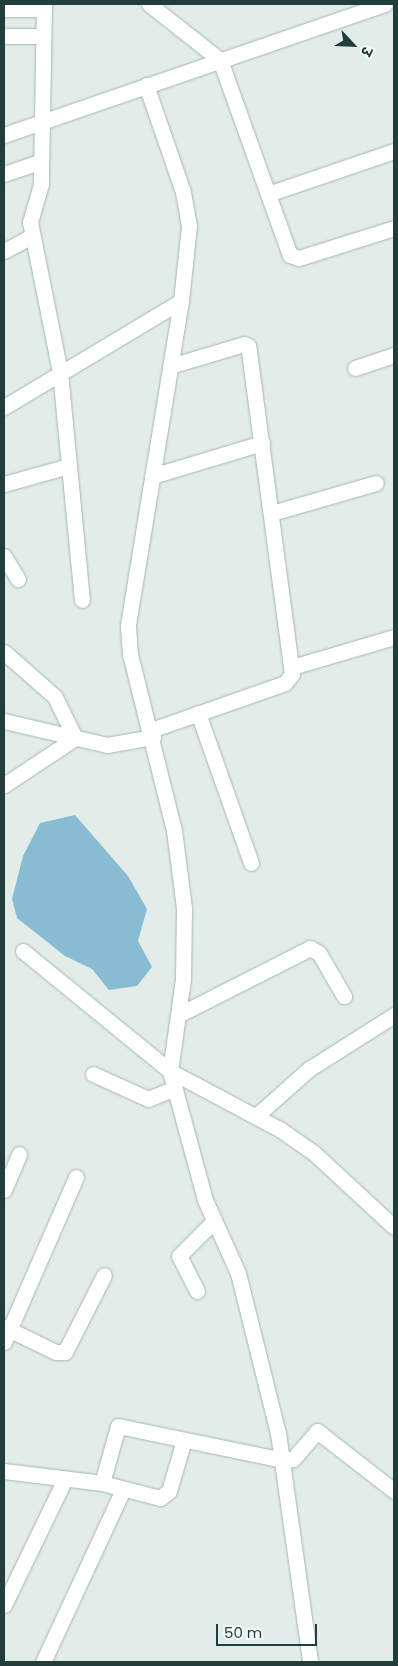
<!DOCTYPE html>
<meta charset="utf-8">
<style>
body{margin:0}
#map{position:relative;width:398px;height:1666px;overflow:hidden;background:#e2ede9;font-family:Poppins,"Noto Sans Devanagari",sans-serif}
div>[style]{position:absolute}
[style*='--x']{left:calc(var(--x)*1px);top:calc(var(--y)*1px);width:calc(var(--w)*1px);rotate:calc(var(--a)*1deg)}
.water>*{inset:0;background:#89bcd3}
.roads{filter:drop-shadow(0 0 1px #a4b5b1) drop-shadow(0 0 1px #a4b5b1)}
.minor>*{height:15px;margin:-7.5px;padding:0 7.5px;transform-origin:7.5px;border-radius:7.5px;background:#fff}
span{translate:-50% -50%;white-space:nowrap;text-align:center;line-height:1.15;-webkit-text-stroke:5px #f3f9f7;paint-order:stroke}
.frame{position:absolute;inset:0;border:5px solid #213e3b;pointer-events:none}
.north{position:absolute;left:328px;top:20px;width:50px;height:50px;-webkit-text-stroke:4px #f3f9f7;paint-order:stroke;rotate:115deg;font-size:14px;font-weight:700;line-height:20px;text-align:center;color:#213e3b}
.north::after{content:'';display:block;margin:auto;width:18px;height:22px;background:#213e3b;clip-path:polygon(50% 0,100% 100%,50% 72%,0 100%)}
.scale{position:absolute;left:216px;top:1624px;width:101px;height:22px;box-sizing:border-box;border:2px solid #213e3b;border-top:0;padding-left:6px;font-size:15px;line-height:18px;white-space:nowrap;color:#213e3b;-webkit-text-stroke:4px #f3f9f7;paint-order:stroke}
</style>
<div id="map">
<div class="water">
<div style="clip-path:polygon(75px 815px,128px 876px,147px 909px,138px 941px,152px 967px,137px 986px,109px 990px,92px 969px,65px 956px,17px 918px,12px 899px,23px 856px,40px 823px)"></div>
</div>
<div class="roads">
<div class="minor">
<div style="--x:44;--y:4;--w:180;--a:91"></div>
<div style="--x:41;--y:184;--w:40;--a:106"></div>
<div style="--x:30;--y:222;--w:153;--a:78.7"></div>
<div style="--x:60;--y:372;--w:229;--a:84.5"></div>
<div style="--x:149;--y:4;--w:90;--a:38.3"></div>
<div style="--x:220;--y:60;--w:207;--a:70.3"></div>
<div style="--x:290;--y:255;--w:9;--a:18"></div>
<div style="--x:299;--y:258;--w:100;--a:-17.5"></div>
<div style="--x:4;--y:9;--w:40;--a:0"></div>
<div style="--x:4;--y:36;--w:39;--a:0"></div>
<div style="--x:146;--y:85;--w:113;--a:70.9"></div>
<div style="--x:183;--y:192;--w:35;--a:80"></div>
<div style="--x:189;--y:226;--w:75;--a:96.1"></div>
<div style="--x:181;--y:301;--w:329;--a:99.3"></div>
<div style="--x:128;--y:626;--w:28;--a:86"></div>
<div style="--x:130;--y:654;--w:181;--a:76"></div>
<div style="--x:174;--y:830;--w:79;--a:82.7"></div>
<div style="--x:184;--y:908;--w:71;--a:90.8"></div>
<div style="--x:183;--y:979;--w:93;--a:98"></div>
<div style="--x:170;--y:1071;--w:134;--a:74.8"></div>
<div style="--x:205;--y:1200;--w:80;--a:65.7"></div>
<div style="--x:238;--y:1273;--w:165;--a:76"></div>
<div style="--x:278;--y:1433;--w:231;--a:82"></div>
<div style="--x:4;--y:135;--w:403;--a:-19"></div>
<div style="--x:4;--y:174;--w:39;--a:-19"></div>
<div style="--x:268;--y:194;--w:133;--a:-18.8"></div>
<div style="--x:4;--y:251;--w:32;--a:-28"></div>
<div style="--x:355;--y:368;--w:41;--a:-18.4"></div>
<div style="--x:4;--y:407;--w:206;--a:-30.9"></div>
<div style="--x:152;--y:476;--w:115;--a:-16.7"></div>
<div style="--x:4;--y:484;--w:67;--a:-15.5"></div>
<div style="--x:272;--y:513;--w:108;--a:-16.1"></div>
<div style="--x:4;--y:556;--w:27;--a:59"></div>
<div style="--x:4;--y:652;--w:68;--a:41.4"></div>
<div style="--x:55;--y:697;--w:46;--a:64"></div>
<div style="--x:75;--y:738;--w:85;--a:146.5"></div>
<div style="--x:292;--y:667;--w:106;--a:-16.4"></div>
<div style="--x:198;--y:713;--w:159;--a:70.5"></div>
<div style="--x:4;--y:721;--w:106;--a:13.1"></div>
<div style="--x:107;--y:745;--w:47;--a:-9.9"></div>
<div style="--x:151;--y:730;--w:142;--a:-19.3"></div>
<div style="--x:285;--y:683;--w:11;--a:-52"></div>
<div style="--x:292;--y:674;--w:331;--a:-97.6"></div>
<div style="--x:248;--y:346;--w:4;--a:-153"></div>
<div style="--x:244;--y:344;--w:77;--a:163.4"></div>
<div style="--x:23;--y:951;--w:190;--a:39.2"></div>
<div style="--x:170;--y:1071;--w:126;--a:28"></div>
<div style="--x:281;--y:1130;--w:40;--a:34.9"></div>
<div style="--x:314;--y:1153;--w:109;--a:42.8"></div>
<div style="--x:180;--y:1014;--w:146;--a:-26.9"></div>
<div style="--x:310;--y:948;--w:10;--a:29"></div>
<div style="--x:319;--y:953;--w:50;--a:59.8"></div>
<div style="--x:93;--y:1074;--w:60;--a:24.4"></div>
<div style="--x:148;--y:1099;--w:27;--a:-22"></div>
<div style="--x:256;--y:1116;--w:71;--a:-41.6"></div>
<div style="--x:309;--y:1069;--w:101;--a:-32.4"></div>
<div style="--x:4;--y:1190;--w:39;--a:-67"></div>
<div style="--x:197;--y:1291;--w:39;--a:-117"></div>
<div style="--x:179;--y:1256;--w:48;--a:-45"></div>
<div style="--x:4;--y:1327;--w:58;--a:25.7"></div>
<div style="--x:56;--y:1352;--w:9;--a:0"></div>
<div style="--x:65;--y:1352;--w:86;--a:-63.1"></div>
<div style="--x:4;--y:1342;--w:180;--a:-66.4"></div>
<div style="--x:4;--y:1471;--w:99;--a:7"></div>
<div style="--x:102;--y:1483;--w:60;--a:14.5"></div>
<div style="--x:160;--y:1498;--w:11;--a:-38"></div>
<div style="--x:169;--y:1491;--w:53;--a:-73.6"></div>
<div style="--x:102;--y:1483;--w:59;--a:-74.3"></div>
<div style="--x:118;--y:1426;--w:168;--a:11.6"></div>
<div style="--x:283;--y:1460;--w:10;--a:-6"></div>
<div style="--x:293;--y:1459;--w:37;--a:-49"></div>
<div style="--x:317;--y:1431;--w:98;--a:37.9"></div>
<div style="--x:4;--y:1605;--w:140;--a:-64.2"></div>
<div style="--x:43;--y:1662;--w:190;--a:-65.1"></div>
</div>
</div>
<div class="frame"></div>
<div class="north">उ</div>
<div class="scale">50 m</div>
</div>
